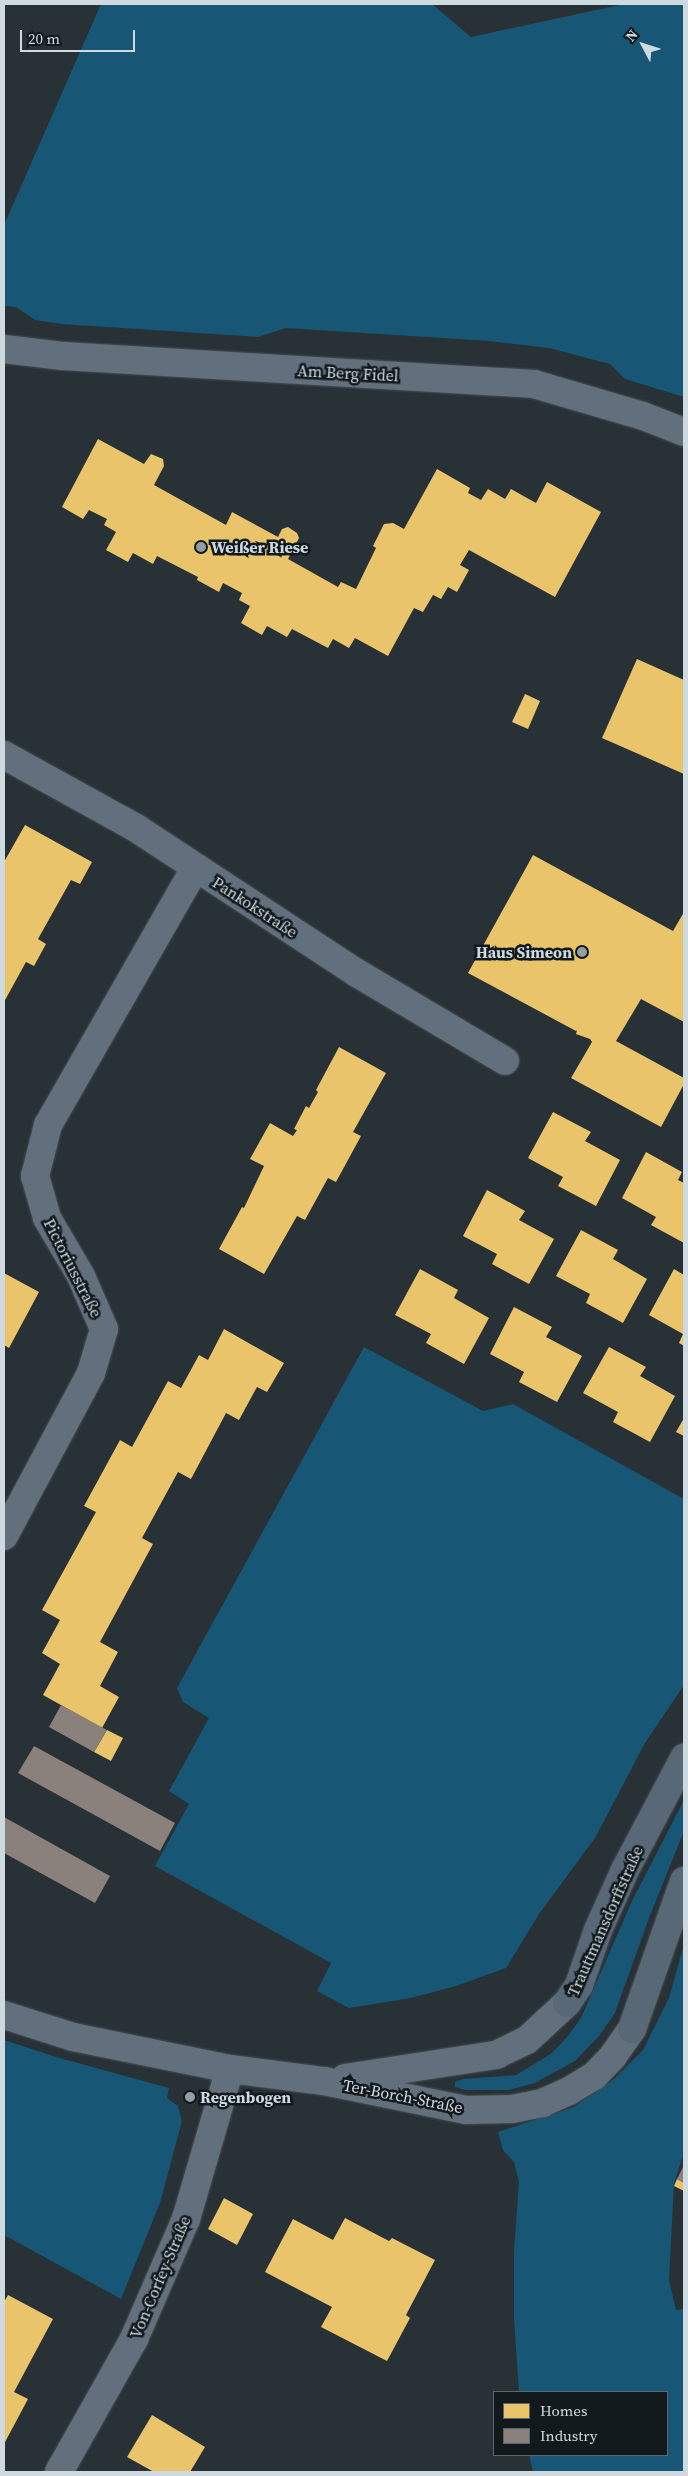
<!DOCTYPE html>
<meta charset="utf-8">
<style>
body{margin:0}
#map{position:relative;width:688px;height:2476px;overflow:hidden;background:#273136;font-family:"Source Serif 4",serif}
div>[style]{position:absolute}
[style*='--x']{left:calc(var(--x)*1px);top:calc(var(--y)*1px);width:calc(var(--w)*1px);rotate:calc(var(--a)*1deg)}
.green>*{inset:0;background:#175674}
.homes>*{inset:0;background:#e9c46a}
.industry>*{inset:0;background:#8a817c}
.roads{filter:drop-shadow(0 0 1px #474f53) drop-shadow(0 0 1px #474f53)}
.street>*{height:28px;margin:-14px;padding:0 14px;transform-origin:14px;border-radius:14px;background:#626f7d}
.secondary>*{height:28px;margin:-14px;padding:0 14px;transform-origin:14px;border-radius:14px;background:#596876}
.dots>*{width:14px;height:14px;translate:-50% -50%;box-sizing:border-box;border:2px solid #11191d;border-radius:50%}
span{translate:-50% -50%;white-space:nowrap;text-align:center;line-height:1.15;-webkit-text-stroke:5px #11191d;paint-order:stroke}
.street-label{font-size:16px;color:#cfdae0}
.poi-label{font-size:16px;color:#cfdae0;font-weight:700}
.left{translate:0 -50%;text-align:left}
.right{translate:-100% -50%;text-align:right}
.frame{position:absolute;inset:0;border:5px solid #cfdae0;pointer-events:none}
.legend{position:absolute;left:493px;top:2391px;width:175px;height:65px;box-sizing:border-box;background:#11191d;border:1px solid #5d666b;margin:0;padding:6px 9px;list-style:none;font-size:15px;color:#cfdae0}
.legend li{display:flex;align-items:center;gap:10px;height:25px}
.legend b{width:25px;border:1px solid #5d666b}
.north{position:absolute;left:618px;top:20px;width:50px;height:50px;-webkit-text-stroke:4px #11191d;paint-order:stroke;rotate:310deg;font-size:14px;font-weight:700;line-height:20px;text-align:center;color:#cfdae0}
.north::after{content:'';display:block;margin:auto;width:18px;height:22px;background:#cfdae0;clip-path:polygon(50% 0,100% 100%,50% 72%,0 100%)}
.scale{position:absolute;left:20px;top:30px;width:115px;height:22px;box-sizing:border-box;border:2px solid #cfdae0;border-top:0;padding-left:6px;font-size:15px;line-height:18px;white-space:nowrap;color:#cfdae0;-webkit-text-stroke:4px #11191d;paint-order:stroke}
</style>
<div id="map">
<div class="green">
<div style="clip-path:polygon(101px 4px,432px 4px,471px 37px,624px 4px,684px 4px,684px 397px,625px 379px,610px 364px,549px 348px,489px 341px,286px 328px,258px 337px,61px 324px,35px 320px,16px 307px,4px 306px,4px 225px)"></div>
<div style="clip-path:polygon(364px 1347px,483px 1411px,513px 1404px,684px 1499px,684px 1685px,645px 1743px,595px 1838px,539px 1914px,506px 1968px,456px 1986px,411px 1998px,349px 2008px,317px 1991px,331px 1963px,155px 1866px,189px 1804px,169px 1791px,209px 1718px,183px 1702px,177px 1688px)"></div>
<div style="clip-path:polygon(684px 1800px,684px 1831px,649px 1918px,615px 2013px,599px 2036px,575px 2061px,535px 2083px,509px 2090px,465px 2090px,455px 2087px,455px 2082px,463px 2079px,516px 2075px,552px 2053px,568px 2036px,581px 2018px,632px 1901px)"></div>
<div style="clip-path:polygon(684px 1944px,684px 2152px,674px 2184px,669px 2280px,676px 2310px,684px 2309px,684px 2472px,533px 2472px,529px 2455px,667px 2455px,667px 2392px,519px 2392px,514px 2319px,514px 2251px,519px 2182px,514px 2162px,503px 2150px,498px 2132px,574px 2107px,614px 2079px,643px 2050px,669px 1998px)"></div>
<div style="clip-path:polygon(4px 2040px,56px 2057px,169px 2088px,167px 2098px,178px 2106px,182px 2121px,160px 2203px,121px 2299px,4px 2235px)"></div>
</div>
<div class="homes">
<div style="clip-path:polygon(98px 439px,144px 464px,151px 454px,163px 459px,164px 466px,154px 485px,226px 525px,232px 512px,278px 537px,282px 529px,288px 527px,297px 533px,299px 538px,288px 559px,338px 587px,341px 582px,356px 589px,376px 548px,373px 546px,384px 524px,393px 523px,404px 529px,437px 469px,470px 488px,468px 493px,481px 500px,488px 489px,505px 499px,511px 489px,536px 503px,547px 482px,601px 512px,555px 597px,469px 550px,460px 565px,469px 570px,457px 592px,448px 587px,441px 599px,433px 595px,423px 612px,414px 608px,388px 656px,355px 638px,349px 648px,333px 639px,328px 648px,292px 629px,287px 637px,267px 626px,262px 635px,241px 623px,250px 606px,239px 600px,242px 593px,223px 583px,219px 592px,197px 580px,198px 577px,157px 556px,153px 564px,133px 553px,128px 562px,106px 550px,116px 532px,104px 525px,107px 519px,89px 510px,83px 519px,62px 507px)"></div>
<div style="clip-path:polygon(637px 659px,684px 680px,684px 774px,602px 738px)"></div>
<div style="clip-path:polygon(525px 694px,540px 701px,528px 729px,512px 722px)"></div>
<div style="clip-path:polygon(25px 825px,92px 862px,80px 884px,71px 880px,38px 939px,46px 944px,34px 966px,26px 962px,4px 1002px,4px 862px)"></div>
<div style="clip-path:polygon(533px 855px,673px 931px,684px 912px,684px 1022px,641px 999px,616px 1041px,684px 1078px,684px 1084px,661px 1127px,571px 1078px,592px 1042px,590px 1039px,576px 1034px,577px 1030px,576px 1031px,468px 973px)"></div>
<div style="clip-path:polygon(339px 1047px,386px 1073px,353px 1132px,361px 1136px,336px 1182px,328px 1178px,305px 1220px,297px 1216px,264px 1274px,219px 1249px,242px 1207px,244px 1208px,264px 1166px,250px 1159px,270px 1123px,293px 1136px,297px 1130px,294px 1129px,306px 1106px,309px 1108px,318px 1092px,316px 1090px)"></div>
<div style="clip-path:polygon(553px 1112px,591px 1132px,585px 1141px,620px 1160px,596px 1206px,558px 1186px,563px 1177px,528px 1158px)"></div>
<div style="clip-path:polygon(646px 1152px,682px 1172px,678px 1180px,684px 1183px,684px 1243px,651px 1225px,656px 1217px,622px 1198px)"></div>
<div style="clip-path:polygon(487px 1190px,525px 1211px,519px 1220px,554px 1239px,529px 1284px,492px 1264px,497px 1254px,463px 1236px)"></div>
<div style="clip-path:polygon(581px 1230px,618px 1250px,613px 1259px,647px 1279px,623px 1323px,586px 1303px,590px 1294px,556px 1276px)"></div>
<div style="clip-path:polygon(420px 1269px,458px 1290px,454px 1298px,489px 1318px,464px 1364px,426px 1343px,431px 1334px,395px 1315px)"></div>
<div style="clip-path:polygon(674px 1269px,684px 1275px,684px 1346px,679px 1343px,683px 1334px,649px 1315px)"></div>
<div style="clip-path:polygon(4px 1273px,39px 1292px,9px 1348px,4px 1345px)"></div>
<div style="clip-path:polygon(514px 1307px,552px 1327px,546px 1337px,582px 1356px,557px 1402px,519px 1382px,524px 1372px,490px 1354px)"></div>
<div style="clip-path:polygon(224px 1329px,284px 1363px,267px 1392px,257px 1387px,239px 1420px,226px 1413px,191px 1479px,178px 1472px,142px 1538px,153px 1544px,100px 1642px,118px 1652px,100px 1686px,119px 1697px,102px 1728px,43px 1695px,60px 1664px,42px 1653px,60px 1620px,42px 1610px,96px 1512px,84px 1506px,120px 1440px,132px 1447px,168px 1381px,181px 1388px,199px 1355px,208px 1360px)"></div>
<div style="clip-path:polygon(609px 1347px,646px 1367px,640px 1376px,675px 1396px,650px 1442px,613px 1422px,618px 1412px,583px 1393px)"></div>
<div style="clip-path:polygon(684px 1418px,684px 1436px,676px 1432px)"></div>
<div style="clip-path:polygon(107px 1730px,123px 1738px,111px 1761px,94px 1752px)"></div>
<div style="clip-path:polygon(677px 2179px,684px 2183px,684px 2191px,674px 2186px)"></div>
<div style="clip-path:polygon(224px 2198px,253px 2214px,237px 2245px,208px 2229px)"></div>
<div style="clip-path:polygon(345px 2218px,389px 2241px,392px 2238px,435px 2260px,406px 2315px,410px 2318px,387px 2361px,321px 2327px,332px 2307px,265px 2272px,293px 2219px,333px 2240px)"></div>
<div style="clip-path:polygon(8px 2295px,53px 2319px,14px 2392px,28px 2399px,4px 2444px,4px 2302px)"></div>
<div style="clip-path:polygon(152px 2415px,205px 2447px,190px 2472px,154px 2472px,127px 2457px)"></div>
</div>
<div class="industry">
<div style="clip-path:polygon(61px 1705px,107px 1730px,94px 1752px,49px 1727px)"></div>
<div style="clip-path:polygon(34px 1746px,175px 1823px,160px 1851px,18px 1773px)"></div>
<div style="clip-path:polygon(4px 1817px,110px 1876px,95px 1903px,4px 1853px)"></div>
<div style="clip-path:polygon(684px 2165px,684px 2183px,677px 2179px)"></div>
</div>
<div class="roads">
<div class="street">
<div style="--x:4;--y:349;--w:59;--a:6.8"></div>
<div style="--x:63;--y:356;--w:472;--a:3.4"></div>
<div style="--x:534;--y:384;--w:114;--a:16.4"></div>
<div style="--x:643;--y:416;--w:44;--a:21.3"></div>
<div style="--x:4;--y:755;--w:151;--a:28.9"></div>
<div style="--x:136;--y:828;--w:264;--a:33.3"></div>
<div style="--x:357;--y:973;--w:172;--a:30.7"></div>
<div style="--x:4;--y:1536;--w:185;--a:-61.9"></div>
<div style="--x:91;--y:1373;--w:46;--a:-73.5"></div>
<div style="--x:104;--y:1329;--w:58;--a:-113.5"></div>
<div style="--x:81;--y:1276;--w:67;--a:-120.4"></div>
<div style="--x:47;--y:1218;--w:44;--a:-105.9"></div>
<div style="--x:35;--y:1176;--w:53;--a:-75.7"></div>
<div style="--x:48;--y:1125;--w:296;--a:-60.2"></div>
<div style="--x:4;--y:2015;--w:72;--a:17.7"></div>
<div style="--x:73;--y:2037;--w:160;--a:11.5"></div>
<div style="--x:230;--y:2069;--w:95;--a:7.3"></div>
<div style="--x:324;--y:2081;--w:145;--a:11.5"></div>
<div style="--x:466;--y:2110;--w:46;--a:-1.2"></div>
<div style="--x:512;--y:2109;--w:31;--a:-11"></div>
<div style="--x:542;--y:2103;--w:30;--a:-24"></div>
<div style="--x:569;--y:2091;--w:29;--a:-31"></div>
<div style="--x:594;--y:2076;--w:28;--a:-46"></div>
<div style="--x:613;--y:2056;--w:33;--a:-55"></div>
<div style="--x:345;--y:2078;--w:153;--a:-8.7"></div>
<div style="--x:496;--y:2055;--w:34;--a:-26"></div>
<div style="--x:527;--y:2040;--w:54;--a:-42.8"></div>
<div style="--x:59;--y:2472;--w:153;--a:-60.6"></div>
<div style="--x:134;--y:2339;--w:131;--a:-66.6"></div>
<div style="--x:186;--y:2219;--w:156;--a:-73.7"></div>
</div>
<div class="secondary">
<div style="--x:567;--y:2003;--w:22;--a:-56"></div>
<div style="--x:579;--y:1985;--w:58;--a:-70.9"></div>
<div style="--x:598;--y:1930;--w:66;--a:-65.8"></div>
<div style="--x:625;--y:1870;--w:127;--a:-62.2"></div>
<div style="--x:632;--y:2029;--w:157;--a:-70.6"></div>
</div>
</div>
<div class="dots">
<div style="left:201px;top:547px;background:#949fa4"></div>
<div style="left:582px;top:952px;background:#949fa4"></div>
<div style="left:190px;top:2097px;background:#949fa4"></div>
</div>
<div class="street-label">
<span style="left:348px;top:373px;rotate:3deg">Am Berg Fidel</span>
<span style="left:255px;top:907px;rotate:33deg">Pankokstraße</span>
<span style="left:73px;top:1268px;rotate:63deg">Pictoriusstraße</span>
<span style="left:605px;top:1921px;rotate:-66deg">Trauttmansdorffstraße</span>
<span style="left:403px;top:2096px;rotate:11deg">Ter-Borch-Straße</span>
<span style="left:160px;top:2277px;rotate:-67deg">Von-Corfey-Straße</span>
</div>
<div class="poi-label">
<span class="left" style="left:211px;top:547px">Weißer Riese</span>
<span class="right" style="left:572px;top:952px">Haus Simeon</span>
<span class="left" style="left:200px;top:2097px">Regenbogen</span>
</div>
<div class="frame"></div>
<ul class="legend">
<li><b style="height:14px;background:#e9c46a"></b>Homes</li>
<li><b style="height:14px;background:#8a817c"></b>Industry</li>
</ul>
<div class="north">N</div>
<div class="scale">20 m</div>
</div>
